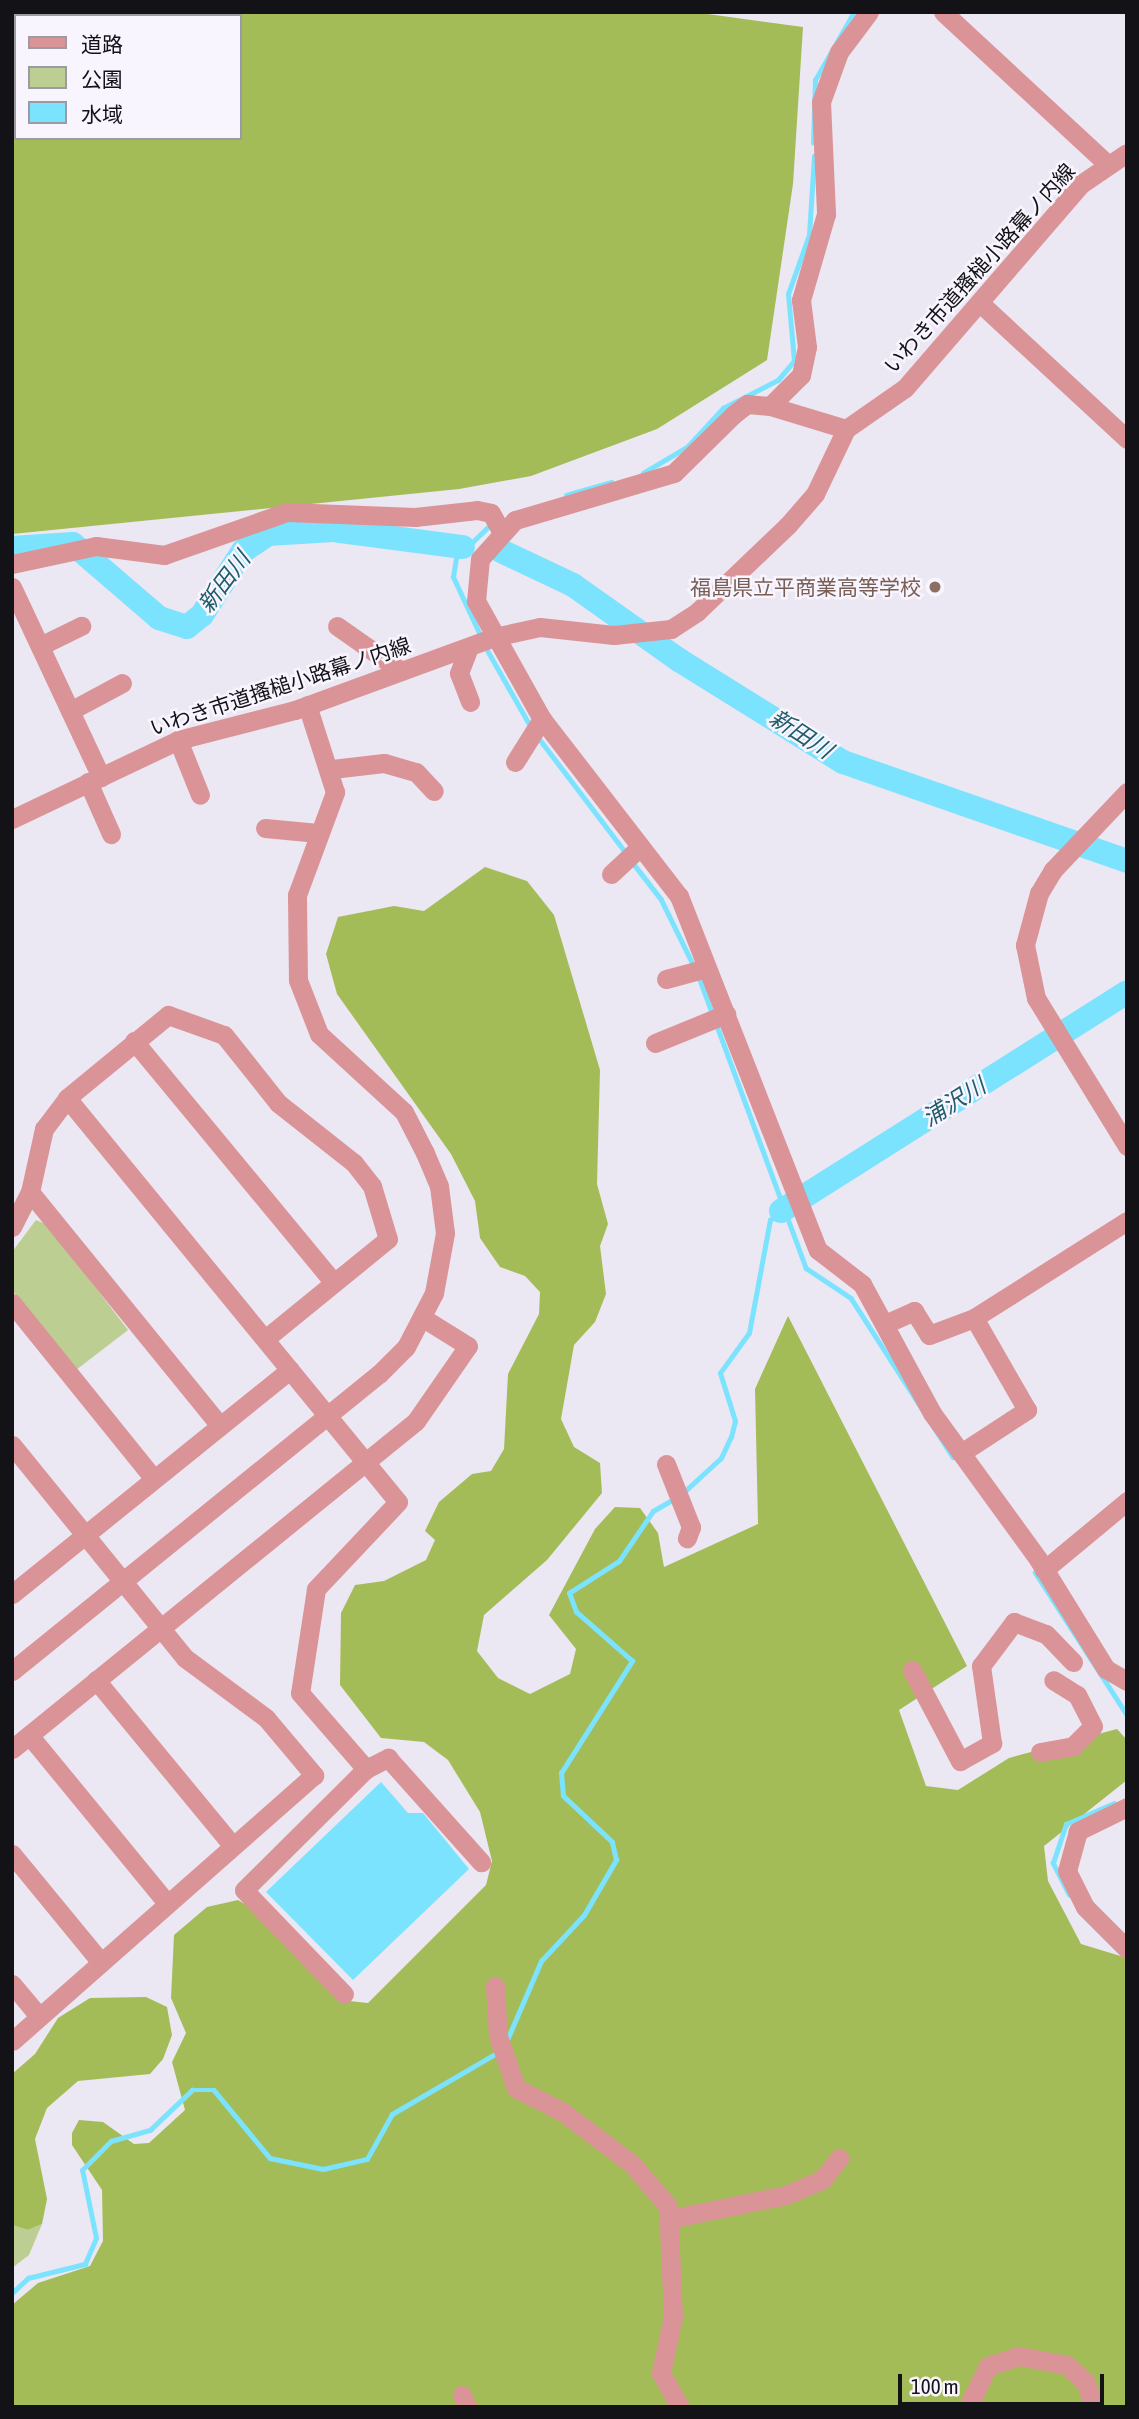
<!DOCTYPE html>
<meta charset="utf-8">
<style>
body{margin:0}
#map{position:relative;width:1139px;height:2419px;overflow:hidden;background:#ebe7f3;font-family:"Asap Condensed","Noto Sans JP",sans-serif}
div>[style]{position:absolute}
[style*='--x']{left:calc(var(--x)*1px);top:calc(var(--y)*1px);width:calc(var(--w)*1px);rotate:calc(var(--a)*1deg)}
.green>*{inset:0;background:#bdce92}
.forest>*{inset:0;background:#a4bc58}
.water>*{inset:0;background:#7be3fe}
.stream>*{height:4.5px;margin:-2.25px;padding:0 2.25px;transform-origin:2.25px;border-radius:2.25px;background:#7be3fe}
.river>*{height:24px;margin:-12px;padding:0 12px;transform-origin:12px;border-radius:12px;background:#7be3fe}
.minor>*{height:19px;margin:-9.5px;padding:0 9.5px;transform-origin:9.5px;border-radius:9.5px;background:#da9498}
.dots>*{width:19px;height:19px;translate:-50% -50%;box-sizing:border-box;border:4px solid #f8f5ff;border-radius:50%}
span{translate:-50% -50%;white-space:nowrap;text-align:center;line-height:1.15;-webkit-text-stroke:5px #f8f5ff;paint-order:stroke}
.street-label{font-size:21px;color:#131216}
.education-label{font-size:21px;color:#785e54}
.right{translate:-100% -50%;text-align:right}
.water-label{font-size:23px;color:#215c6a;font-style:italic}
.frame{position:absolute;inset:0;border:14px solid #131216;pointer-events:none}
.legend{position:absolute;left:14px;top:14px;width:228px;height:126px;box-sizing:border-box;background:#f8f5ff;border:2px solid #9c9aa2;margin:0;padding:9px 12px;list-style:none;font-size:21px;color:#131216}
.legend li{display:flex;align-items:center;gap:14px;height:35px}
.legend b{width:35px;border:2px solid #9c9aa2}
.scale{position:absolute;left:898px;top:2374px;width:206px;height:32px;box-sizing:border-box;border:4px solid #131216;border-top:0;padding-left:9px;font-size:21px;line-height:24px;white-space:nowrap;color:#131216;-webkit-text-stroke:5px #f8f5ff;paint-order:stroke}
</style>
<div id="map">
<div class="green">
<div style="clip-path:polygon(36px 1220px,48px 1225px,128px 1330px,76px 1370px,12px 1290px,12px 1252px)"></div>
<div style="clip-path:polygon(42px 2224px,29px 2255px,12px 2268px,12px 2225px,28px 2230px)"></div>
</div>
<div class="forest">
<div style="clip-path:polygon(evenodd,12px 12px,693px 12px,803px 27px,793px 184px,767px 360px,657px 429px,531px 476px,459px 489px,12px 534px,12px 12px,16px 16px,240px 16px,240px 138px,16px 138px,16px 16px)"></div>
<div style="clip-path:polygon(485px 867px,527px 881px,554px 915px,600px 1070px,597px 1184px,608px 1224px,600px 1246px,606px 1294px,595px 1322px,574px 1345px,561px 1419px,574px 1447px,600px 1463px,602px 1493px,547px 1560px,484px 1615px,477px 1651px,498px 1678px,530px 1694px,570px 1674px,576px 1649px,549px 1615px,595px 1529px,615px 1507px,640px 1508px,658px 1533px,664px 1567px,758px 1524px,755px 1389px,788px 1316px,967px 1666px,899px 1710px,926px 1786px,958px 1790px,1009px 1758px,1117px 1729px,1127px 1740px,1127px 1780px,1044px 1846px,1048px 1881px,1081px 1944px,1127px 1958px,1127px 2407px,12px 2407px,12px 2305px,38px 2283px,90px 2266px,103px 2241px,102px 2190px,72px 2145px,72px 2133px,79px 2120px,103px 2122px,134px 2144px,149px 2143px,185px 2110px,172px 2062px,186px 2033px,171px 1998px,174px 1935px,207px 1907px,238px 1900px,270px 1919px,340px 2000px,368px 2003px,486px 1885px,492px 1861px,480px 1812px,448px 1760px,424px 1742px,381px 1738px,340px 1685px,341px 1613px,355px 1585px,384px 1581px,426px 1560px,435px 1540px,425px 1531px,439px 1502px,472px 1474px,491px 1471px,504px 1449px,508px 1374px,539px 1314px,540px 1292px,525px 1276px,500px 1267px,480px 1238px,475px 1201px,451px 1154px,337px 994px,326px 954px,338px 917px,394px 906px,424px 911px)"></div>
<div style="clip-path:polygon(146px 1997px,167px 2007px,172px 2035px,163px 2059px,150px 2074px,78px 2081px,47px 2108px,35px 2139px,47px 2199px,42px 2224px,28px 2230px,12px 2225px,12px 2074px,35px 2054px,58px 2018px,90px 1998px)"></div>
</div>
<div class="water">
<div style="clip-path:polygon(381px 1782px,408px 1813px,423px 1813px,469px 1869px,353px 1980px,266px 1892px)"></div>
</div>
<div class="stream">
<div style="--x:813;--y:143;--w:63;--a:-88.2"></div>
<div style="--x:815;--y:80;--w:78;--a:-60.2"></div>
<div style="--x:643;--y:473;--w:51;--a:-30.6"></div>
<div style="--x:687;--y:447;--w:53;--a:-47.3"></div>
<div style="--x:723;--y:408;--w:62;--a:-27"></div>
<div style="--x:778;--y:380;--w:25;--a:-50"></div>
<div style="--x:794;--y:361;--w:67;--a:-95.1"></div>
<div style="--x:788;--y:294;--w:63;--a:-70.4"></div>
<div style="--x:809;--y:235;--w:79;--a:-86.4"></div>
<div style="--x:566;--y:495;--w:47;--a:-16.1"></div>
<div style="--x:480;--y:635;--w:64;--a:-115"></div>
<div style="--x:453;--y:577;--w:19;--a:-81"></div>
<div style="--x:456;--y:558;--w:50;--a:-44.2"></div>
<div style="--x:485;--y:646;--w:93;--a:60.4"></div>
<div style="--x:538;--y:737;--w:146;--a:52.8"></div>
<div style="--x:633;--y:863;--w:46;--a:52.1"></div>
<div style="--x:661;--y:899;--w:75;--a:63.8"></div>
<div style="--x:699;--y:977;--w:40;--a:69.8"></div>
<div style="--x:716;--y:1023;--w:261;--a:69.8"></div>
<div style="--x:806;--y:1268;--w:54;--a:33.7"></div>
<div style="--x:851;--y:1298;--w:189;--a:57.3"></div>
<div style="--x:684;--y:1492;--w:50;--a:-42.6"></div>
<div style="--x:721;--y:1458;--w:23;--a:-65"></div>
<div style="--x:731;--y:1437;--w:16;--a:-76"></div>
<div style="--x:735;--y:1421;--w:50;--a:-107.4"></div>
<div style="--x:720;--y:1373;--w:49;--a:-54.1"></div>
<div style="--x:749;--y:1333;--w:115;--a:-79.5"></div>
<div style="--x:770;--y:1220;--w:14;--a:-39"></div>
<div style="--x:1035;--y:1572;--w:170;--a:57.2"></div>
<div style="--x:1069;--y:1895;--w:36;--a:-117"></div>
<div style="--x:1053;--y:1863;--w:41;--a:-71.6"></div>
<div style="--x:1066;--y:1824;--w:52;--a:-23.6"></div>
<div style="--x:507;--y:2040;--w:86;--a:-66.7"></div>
<div style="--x:541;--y:1961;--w:63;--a:-46.9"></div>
<div style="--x:584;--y:1915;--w:64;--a:-59.8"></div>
<div style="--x:616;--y:1860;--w:18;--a:-103"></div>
<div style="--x:612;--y:1842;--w:67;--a:-136.8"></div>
<div style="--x:563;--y:1796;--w:23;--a:-95"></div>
<div style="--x:561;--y:1773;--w:133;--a:-57.6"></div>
<div style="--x:632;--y:1661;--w:74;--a:-138.8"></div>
<div style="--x:576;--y:1612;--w:20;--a:-110"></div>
<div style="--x:569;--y:1593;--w:59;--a:-32.6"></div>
<div style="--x:619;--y:1561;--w:60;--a:-55.8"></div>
<div style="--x:653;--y:1511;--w:24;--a:-30"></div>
<div style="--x:12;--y:2293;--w:22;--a:-43"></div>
<div style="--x:28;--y:2278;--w:59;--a:-13.8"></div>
<div style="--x:85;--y:2264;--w:28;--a:-67"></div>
<div style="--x:96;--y:2238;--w:69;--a:-101.6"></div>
<div style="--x:82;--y:2170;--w:41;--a:-45"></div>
<div style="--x:111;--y:2141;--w:41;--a:-15.8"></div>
<div style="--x:150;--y:2130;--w:58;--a:-43.6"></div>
<div style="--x:192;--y:2090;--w:22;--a:0"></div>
<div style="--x:214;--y:2090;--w:88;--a:50.5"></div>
<div style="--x:270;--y:2158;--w:54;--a:11.7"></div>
<div style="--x:323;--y:2169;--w:45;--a:-12.8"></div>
<div style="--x:367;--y:2159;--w:51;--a:-60.9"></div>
<div style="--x:392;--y:2114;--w:121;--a:-30.2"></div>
</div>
<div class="river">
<div style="--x:12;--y:548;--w:61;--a:-3.8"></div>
<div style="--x:73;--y:544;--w:113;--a:40.7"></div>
<div style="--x:159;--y:618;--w:29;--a:18"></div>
<div style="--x:187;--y:627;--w:19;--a:-39"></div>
<div style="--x:202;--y:615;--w:76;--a:-57.4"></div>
<div style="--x:243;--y:551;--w:30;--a:-34"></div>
<div style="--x:268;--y:534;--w:65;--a:-3.5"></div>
<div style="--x:333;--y:530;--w:131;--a:7.5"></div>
<div style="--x:501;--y:551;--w:80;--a:25.3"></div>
<div style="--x:573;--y:585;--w:130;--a:35.3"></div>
<div style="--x:679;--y:660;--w:193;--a:31.9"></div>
<div style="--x:843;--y:762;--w:301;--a:19.2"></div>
<div style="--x:781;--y:1211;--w:409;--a:-32.3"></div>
</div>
<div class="minor">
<div style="--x:869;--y:12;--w:50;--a:126.9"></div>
<div style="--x:839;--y:52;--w:53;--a:109.8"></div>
<div style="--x:821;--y:102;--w:112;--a:87.4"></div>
<div style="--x:826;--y:214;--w:90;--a:106.2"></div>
<div style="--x:801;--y:300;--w:47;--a:82.7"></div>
<div style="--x:807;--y:347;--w:29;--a:102"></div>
<div style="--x:801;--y:375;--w:44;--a:135"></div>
<div style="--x:770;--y:406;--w:23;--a:-175"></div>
<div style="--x:747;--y:404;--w:16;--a:142"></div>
<div style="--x:734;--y:414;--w:84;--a:135.5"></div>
<div style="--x:674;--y:473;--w:166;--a:163.5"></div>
<div style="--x:515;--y:520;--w:52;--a:131.9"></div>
<div style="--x:480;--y:559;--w:42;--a:95.4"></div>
<div style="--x:476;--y:601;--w:135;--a:60.8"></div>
<div style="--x:542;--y:719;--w:224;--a:52.3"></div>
<div style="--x:679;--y:896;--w:380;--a:68.6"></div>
<div style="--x:818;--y:1250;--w:56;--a:37.7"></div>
<div style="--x:862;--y:1284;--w:147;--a:61.5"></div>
<div style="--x:932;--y:1413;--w:180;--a:54"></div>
<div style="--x:1038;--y:1559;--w:129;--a:58.3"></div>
<div style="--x:1106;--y:1669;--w:24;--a:30"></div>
<div style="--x:943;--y:12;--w:222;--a:42.8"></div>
<div style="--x:980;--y:303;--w:200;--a:42.8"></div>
<div style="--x:770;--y:406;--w:79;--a:16.8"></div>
<div style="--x:12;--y:564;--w:86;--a:-12.1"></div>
<div style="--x:96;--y:546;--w:69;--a:7.5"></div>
<div style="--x:164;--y:555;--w:130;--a:-19.3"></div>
<div style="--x:287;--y:512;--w:128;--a:2.2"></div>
<div style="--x:415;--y:517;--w:62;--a:-6.4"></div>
<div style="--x:477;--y:510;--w:14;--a:12"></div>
<div style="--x:491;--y:513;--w:23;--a:61"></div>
<div style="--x:12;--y:587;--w:210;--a:64.9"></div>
<div style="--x:337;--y:626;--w:78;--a:35.1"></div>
<div style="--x:40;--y:646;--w:46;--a:-26"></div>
<div style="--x:469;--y:647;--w:28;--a:111"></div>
<div style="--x:459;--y:673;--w:31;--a:69"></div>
<div style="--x:70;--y:711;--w:59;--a:-28.3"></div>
<div style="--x:178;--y:740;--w:59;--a:68.2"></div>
<div style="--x:515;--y:762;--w:51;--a:-57.9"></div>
<div style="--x:332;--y:769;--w:52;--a:-6.6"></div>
<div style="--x:384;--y:763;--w:33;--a:16"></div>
<div style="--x:416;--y:772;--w:26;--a:47"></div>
<div style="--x:88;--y:782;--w:57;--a:66.1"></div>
<div style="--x:1127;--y:792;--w:108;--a:133.5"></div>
<div style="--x:1053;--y:870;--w:27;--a:121"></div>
<div style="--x:1039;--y:893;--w:54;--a:105.1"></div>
<div style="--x:1025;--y:945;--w:54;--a:78.3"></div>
<div style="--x:1036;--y:998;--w:174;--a:58.4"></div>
<div style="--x:12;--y:819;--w:184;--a:-25.4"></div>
<div style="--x:178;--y:740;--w:121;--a:-14.4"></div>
<div style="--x:295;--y:710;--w:212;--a:-20.1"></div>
<div style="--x:494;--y:637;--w:47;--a:-12.3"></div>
<div style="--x:540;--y:627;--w:74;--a:6.2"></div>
<div style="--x:614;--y:635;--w:57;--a:-6"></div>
<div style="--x:671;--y:629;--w:31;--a:-33"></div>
<div style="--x:697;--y:612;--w:126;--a:-43.7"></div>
<div style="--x:788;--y:525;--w:41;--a:-48.9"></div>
<div style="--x:815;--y:494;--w:72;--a:-64.5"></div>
<div style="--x:846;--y:429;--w:72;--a:-34.8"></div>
<div style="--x:905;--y:388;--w:269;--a:-49.2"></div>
<div style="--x:1081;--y:184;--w:55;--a:-34"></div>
<div style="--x:265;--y:828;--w:53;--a:5.4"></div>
<div style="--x:611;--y:874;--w:40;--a:-43"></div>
<div style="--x:666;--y:979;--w:42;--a:-15"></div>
<div style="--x:134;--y:1041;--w:310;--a:50.4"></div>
<div style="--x:655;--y:1043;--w:77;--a:-22.2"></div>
<div style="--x:67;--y:1098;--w:522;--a:50.67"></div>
<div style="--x:398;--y:1502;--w:120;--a:133.3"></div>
<div style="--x:316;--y:1589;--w:105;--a:98.7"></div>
<div style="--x:300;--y:1693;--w:101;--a:49"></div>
<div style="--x:30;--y:1192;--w:301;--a:50.9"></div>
<div style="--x:12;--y:1227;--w:39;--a:-63"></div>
<div style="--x:30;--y:1192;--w:65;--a:-77.5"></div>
<div style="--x:44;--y:1129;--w:39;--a:-53"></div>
<div style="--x:67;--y:1098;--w:131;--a:-39.4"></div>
<div style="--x:168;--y:1015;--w:59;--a:19.7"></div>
<div style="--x:224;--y:1035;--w:87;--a:51.5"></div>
<div style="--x:278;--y:1103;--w:97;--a:38.3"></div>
<div style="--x:354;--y:1163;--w:29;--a:52"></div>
<div style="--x:372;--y:1186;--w:55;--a:73.2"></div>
<div style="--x:388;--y:1239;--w:157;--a:140.9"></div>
<div style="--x:12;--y:1303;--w:226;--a:51.1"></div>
<div style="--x:885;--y:1324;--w:32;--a:-24"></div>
<div style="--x:914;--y:1311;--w:28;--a:58"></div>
<div style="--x:929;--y:1335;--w:48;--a:-20.7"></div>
<div style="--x:974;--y:1318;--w:181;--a:-32.4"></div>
<div style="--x:12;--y:1445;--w:274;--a:50.9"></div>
<div style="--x:185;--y:1658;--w:101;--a:36.5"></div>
<div style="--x:266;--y:1718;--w:75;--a:49.9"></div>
<div style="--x:314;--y:1775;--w:402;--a:138.6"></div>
<div style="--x:961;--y:1453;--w:79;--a:-33.1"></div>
<div style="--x:1027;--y:1410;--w:106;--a:-119.9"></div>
<div style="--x:666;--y:1464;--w:68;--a:68.4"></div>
<div style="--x:691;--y:1527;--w:12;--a:110"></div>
<div style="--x:1044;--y:1570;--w:108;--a:-39.7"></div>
<div style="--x:12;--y:1594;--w:357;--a:-38.9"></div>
<div style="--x:912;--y:1670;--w:103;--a:62.2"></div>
<div style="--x:960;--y:1761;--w:37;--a:-29"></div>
<div style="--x:992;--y:1743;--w:78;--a:-98.1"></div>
<div style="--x:981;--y:1666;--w:55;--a:-53.1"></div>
<div style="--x:1014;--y:1622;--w:34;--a:21"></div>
<div style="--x:1046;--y:1634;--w:39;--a:46"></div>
<div style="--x:12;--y:1671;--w:472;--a:-39"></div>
<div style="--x:379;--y:1374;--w:38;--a:-45"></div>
<div style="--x:406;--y:1347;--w:61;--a:-62.6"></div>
<div style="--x:434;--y:1293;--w:61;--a:-79.6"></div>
<div style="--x:445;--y:1233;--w:47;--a:-97.3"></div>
<div style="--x:439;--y:1186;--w:36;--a:-113"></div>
<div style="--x:425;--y:1153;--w:46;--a:-117.1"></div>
<div style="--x:404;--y:1112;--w:115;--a:-137.5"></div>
<div style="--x:319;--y:1034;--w:58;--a:-111.3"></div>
<div style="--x:298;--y:980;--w:85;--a:-90.7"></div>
<div style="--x:297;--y:895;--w:110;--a:-69.7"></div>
<div style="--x:335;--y:792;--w:91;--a:-107.8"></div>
<div style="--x:96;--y:1680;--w:215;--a:50.5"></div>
<div style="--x:29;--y:1735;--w:216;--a:50.6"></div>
<div style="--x:12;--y:1749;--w:520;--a:-39.07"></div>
<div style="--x:416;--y:1421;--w:91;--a:-55.3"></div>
<div style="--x:468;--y:1346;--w:53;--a:-148.1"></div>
<div style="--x:1040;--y:1752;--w:34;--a:-10"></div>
<div style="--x:1073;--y:1746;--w:28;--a:-45"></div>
<div style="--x:1093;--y:1726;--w:35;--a:-117"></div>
<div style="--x:1077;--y:1695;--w:28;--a:-148"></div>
<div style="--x:1127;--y:1807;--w:55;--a:153.9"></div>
<div style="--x:1078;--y:1831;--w:41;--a:105.4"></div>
<div style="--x:1067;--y:1871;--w:40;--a:63.4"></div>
<div style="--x:1085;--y:1907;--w:59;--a:45"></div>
<div style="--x:12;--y:1854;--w:137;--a:50.6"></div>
<div style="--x:12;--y:1984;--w:39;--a:50"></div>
<div style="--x:495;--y:1986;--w:50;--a:86.6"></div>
<div style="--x:498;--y:2036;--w:55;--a:70.9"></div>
<div style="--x:516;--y:2088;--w:53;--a:27.1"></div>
<div style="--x:563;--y:2112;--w:86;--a:37"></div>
<div style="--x:632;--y:2164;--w:55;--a:49.4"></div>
<div style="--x:668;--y:2206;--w:110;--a:87.4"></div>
<div style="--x:673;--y:2316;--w:58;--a:101.9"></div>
<div style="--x:661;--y:2373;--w:39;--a:61"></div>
<div style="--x:344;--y:1994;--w:144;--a:-133.9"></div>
<div style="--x:244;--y:1890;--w:172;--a:-44.8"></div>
<div style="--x:366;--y:1769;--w:25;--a:-27"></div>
<div style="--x:388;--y:1758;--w:140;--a:48.2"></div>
<div style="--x:669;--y:2219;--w:119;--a:-11.6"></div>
<div style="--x:786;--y:2195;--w:39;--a:-23"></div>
<div style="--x:822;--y:2180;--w:28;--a:-52"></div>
<div style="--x:462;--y:2395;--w:13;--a:67"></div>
<div style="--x:968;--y:2407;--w:46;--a:-64"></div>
<div style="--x:988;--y:2366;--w:33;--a:-18"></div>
<div style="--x:1019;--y:2356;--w:49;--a:10.6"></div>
<div style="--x:1067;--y:2365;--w:26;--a:43"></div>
<div style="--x:1086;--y:2383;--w:25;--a:72"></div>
</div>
<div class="dots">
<div style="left:935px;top:587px;background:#8d6e63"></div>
</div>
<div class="street-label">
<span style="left:979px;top:268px;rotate:-48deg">いわき市道搔槌小路幕ノ内線</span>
<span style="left:280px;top:686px;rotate:-18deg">いわき市道搔槌小路幕ノ内線</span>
</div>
<div class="education-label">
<span class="right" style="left:921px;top:587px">福島県立平商業高等学校</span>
</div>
<div class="water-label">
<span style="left:224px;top:582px;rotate:-53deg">新田川</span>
<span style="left:801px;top:734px;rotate:33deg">新田川</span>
<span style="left:954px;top:1102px;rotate:-32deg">浦沢川</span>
</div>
<div class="frame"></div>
<ul class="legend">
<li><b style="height:9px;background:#da9498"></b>道路</li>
<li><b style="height:19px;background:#bdce92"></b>公園</li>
<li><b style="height:19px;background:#7be3fe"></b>水域</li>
</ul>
<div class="scale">100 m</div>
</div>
